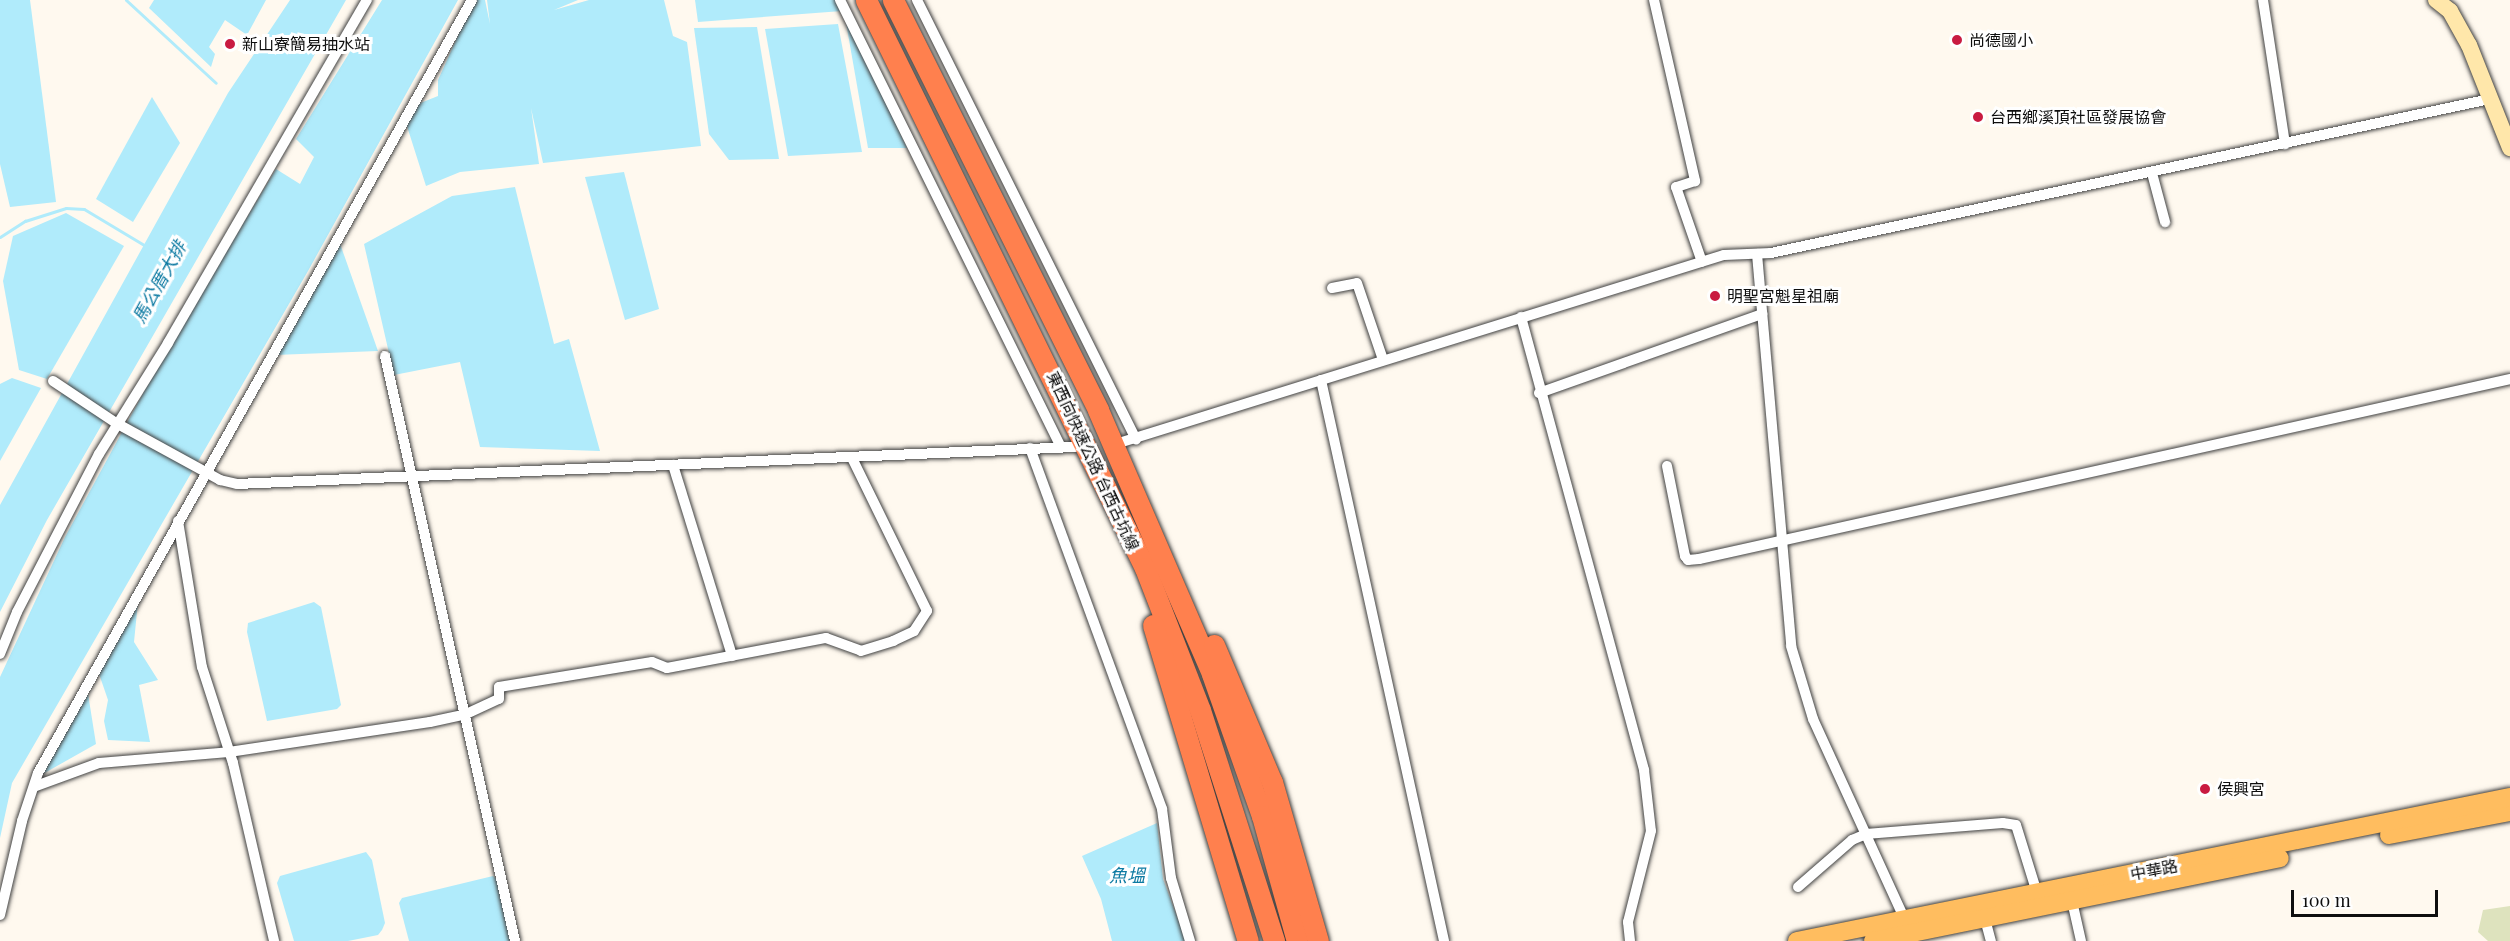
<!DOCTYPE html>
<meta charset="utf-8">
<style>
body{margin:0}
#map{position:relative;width:2510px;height:941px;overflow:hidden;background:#fff9ef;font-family:"Playfair Display","Noto Sans TC",serif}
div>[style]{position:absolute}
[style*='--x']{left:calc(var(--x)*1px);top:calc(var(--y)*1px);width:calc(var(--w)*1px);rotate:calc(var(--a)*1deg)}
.cemetery>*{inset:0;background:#dee3be}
.water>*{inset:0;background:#b0ebfb}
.stream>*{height:3px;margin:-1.5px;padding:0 1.5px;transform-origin:1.5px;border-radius:1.5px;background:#b0ebfb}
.roads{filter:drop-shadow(0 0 2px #414141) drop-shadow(0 0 2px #414141)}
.street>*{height:10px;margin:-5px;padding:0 5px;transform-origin:5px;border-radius:5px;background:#fff}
.secondary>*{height:16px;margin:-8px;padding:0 8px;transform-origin:8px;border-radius:8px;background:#ffe7aa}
.primary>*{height:18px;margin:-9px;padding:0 9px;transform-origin:9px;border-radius:9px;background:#ffbd5f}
.highway>*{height:21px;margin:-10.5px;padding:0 10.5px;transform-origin:10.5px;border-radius:10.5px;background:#ff804e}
.dots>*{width:16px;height:16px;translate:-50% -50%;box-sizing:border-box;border:3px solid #fff;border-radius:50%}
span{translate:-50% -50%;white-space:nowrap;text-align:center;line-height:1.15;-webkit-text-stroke:6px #fff;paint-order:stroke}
.poi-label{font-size:16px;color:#0e0e0e}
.left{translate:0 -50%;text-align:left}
.street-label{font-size:16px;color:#0e0e0e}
.water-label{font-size:18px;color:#0d7aa2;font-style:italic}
.scale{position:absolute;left:2291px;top:890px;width:147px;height:27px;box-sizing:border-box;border:3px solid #0e0e0e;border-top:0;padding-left:8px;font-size:18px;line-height:21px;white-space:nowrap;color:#0e0e0e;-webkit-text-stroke:4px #fff;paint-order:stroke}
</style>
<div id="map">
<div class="cemetery">
<div style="clip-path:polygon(2510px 906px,2510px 941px,2488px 941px,2478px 932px,2483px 910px)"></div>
</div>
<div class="water">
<div style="clip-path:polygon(0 0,30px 0,56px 202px,10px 207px,0 164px)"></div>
<div style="clip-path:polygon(154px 0,266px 0,247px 35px,225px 20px,209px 47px,215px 54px,211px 67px,149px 8px)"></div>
<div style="clip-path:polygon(290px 0,346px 0,47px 520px,0 612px,0 505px,228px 93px)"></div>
<div style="clip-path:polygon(382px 0,458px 0,308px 271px,12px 783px,0 838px,0 677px,65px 537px,165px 353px,276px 169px,300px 184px,314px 157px,296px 139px)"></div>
<div style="clip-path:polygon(474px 0,485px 0,490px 24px,487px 0,578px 0,554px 10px,589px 0,664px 0,673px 36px,687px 42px,701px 146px,543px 163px,531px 108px,539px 164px,460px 172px,426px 186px,405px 120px,413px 106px,438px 96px,438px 80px)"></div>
<div style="clip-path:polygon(695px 0,837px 0,842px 11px,698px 22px)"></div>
<div style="clip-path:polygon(845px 17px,907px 148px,868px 148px)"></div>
<div style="clip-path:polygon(838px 24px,862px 152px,788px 156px,765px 29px)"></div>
<div style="clip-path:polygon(757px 27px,779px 159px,729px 160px,709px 134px,694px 28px)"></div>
<div style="clip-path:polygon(152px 97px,180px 143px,133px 222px,96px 199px)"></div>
<div style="clip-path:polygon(624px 172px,659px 309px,625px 320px,585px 177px)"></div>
<div style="clip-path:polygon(515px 187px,554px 344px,569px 339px,600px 451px,480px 447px,460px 362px,394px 375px,364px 244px,452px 196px)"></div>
<div style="clip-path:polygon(66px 213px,124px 246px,47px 379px,19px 370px,3px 281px,13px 236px)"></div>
<div style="clip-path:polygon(338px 238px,378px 351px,275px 355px)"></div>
<div style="clip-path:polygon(12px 378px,41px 388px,0 461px,0 384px)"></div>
<div style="clip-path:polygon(139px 592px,134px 642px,158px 680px,139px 685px,150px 742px,108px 740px,104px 721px,108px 700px,97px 668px)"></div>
<div style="clip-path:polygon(314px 602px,321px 607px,341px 705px,337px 709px,267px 721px,247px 632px,248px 623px)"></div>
<div style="clip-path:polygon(86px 681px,96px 744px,41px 775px)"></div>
<div style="clip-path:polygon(1157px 823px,1163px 879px,1186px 941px,1112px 941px,1101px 899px,1082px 856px)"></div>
<div style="clip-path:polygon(366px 852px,372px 860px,385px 923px,382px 930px,378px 935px,348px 941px,294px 941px,277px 883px,280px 876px)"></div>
<div style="clip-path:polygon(493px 876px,504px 886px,515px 941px,409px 941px,399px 903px,402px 898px)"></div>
</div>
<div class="stream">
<div style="--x:126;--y:0;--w:122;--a:42.7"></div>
<div style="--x:0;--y:237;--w:30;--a:-33"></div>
<div style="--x:25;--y:221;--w:43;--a:-17.6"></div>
<div style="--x:66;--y:208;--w:18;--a:3"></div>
<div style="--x:84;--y:209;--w:70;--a:31"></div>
</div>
<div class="roads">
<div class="street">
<div style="--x:840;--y:0;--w:499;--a:63.7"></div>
<div style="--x:917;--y:0;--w:491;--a:63.5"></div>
<div style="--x:1654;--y:0;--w:186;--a:77.2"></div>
<div style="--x:1695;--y:181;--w:20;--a:162"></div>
<div style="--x:1676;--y:187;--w:79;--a:70.9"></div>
<div style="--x:2263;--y:0;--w:146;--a:81.3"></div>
<div style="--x:2152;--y:173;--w:51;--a:75.1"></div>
<div style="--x:1757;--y:254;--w:393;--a:85"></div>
<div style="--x:1791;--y:646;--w:76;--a:73.2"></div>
<div style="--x:1813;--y:719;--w:223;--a:65.4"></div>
<div style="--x:1332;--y:288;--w:25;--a:-11"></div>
<div style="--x:1357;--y:283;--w:81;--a:71.3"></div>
<div style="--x:1521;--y:317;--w:469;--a:74.8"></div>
<div style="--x:1644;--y:770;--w:61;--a:83.5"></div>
<div style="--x:1651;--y:831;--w:94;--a:104.2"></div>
<div style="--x:1628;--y:922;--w:19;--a:84"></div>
<div style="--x:385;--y:356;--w:599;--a:77.47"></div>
<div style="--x:1321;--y:380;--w:574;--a:77.63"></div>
<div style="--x:53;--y:381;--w:76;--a:33.7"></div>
<div style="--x:116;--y:423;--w:119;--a:28.7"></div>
<div style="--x:220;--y:480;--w:17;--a:13"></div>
<div style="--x:237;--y:484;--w:839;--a:-2.53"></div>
<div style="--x:1539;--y:393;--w:237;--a:-19.5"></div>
<div style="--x:1122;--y:442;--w:630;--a:-17.26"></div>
<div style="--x:1724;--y:255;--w:47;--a:-2.4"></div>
<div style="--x:1771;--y:253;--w:735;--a:-12.09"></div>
<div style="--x:1030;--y:448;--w:384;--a:69.9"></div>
<div style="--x:1162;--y:809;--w:70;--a:82.6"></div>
<div style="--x:1171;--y:878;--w:66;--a:73.2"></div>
<div style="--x:673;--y:465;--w:200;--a:72.8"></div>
<div style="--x:1667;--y:466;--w:92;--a:78.7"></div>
<div style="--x:1685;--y:556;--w:5;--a:53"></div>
<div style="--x:1688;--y:560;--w:11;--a:-5"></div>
<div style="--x:1699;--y:559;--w:831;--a:-12.51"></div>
<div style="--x:178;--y:521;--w:148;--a:80.7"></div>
<div style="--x:202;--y:667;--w:101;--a:72.1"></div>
<div style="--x:233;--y:763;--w:183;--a:77"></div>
<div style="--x:0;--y:654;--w:45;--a:-68"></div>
<div style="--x:17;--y:612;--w:178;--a:-62.6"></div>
<div style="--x:99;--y:454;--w:131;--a:-58.1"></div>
<div style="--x:168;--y:343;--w:397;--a:-59.9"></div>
<div style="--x:36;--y:786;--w:67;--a:-20.1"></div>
<div style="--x:99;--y:763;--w:130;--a:-4.8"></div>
<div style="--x:229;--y:752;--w:203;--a:-8.5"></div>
<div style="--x:430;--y:722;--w:35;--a:-12"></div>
<div style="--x:464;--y:715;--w:38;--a:-25"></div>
<div style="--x:499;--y:699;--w:12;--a:-90"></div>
<div style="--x:499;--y:687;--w:155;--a:-9.3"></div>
<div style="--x:652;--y:662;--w:16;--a:22"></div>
<div style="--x:667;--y:668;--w:162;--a:-10.7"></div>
<div style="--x:826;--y:638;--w:37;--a:20"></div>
<div style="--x:861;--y:651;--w:34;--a:-17"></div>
<div style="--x:893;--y:641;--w:23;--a:-25"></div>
<div style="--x:914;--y:631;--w:24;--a:-57"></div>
<div style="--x:927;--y:611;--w:170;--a:-116.1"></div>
<div style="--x:1798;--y:887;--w:72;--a:-41"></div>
<div style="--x:1852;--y:840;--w:15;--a:-23"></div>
<div style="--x:1866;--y:834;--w:137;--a:-4.6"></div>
<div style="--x:2003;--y:823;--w:13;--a:9"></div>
<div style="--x:2016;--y:825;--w:71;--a:72.8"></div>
<div style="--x:2072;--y:901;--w:41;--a:77.3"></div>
<div style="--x:0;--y:915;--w:97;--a:-76.8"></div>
<div style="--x:22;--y:821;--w:51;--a:-71.6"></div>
<div style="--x:38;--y:773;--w:887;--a:-60.69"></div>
<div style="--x:1985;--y:919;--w:23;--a:75"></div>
</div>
<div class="secondary">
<div style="--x:2436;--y:0;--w:18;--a:38"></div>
<div style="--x:2450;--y:11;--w:39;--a:61"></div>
<div style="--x:2469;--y:45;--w:111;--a:68.3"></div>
</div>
<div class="primary">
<div style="--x:2389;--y:835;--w:123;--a:-10.8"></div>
<div style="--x:1797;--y:941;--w:727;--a:-11.42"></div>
<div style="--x:1873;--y:941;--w:415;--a:-11.5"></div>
</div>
<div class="highway">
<div style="--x:866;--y:0;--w:633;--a:63.84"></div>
<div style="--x:1145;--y:568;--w:152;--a:68.8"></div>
<div style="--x:1200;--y:710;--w:243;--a:72.2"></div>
<div style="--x:893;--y:0;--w:458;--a:63.4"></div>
<div style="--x:1098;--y:410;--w:288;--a:66.6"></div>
<div style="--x:1212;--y:674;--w:151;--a:70.6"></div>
<div style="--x:1262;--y:816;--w:130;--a:74.4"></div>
<div style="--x:1153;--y:625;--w:330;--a:73.3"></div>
<div style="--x:1214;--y:645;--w:149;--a:67.1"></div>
<div style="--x:1272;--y:782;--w:166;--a:73.9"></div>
</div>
</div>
<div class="dots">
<div style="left:1957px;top:40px;background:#c91b41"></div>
<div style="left:230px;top:44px;background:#c91b41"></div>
<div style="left:1978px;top:117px;background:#c91b41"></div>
<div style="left:1715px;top:296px;background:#c91b41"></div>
<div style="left:2205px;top:789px;background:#c91b41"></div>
</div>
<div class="poi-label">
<span class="left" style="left:1969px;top:40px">尚德國小</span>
<span class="left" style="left:242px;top:44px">新山寮簡易抽水站</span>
<span class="left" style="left:1990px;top:117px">台西鄉溪頂社區發展協會</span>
<span class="left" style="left:1727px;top:296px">明聖宮魁星祖廟</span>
<span class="left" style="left:2217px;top:789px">侯興宮</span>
</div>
<div class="street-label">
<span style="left:1093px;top:461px;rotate:65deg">東西向快速公路 台西古坑線</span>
<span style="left:2154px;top:870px;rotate:-11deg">中華路</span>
</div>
<div class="water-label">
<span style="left:159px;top:282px;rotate:-61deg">馬公厝大排</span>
<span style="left:1127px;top:875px">魚塭</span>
</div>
<div class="scale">100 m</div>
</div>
